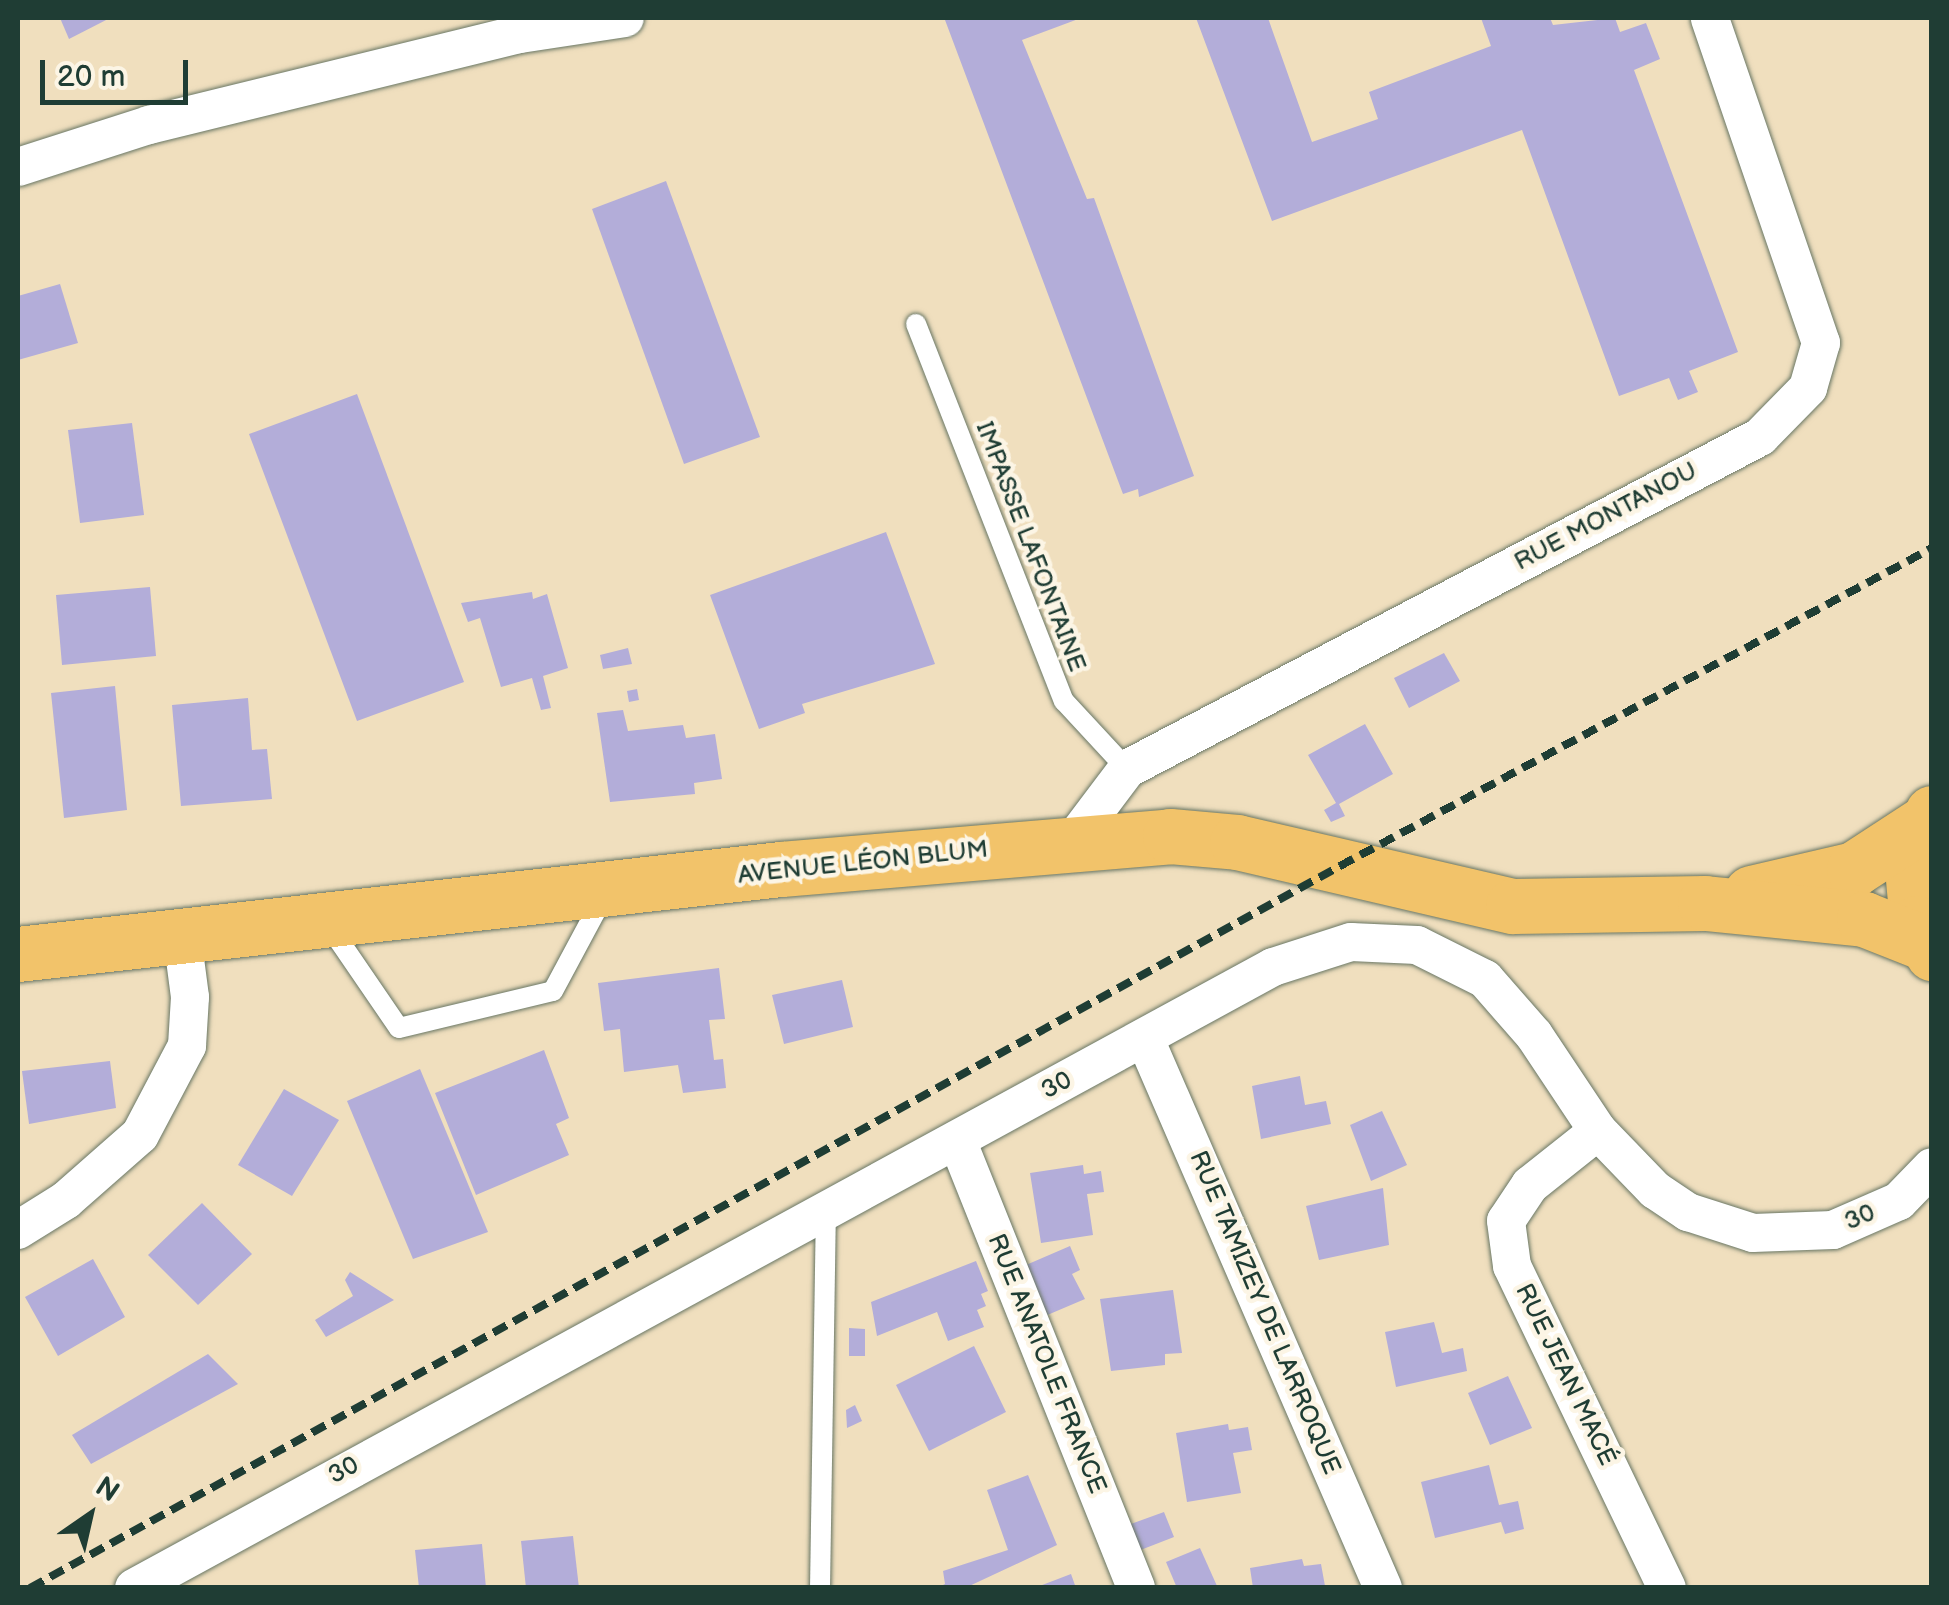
<!DOCTYPE html>
<meta charset="utf-8">
<style>
body{margin:0}
#map{position:relative;width:1949px;height:1605px;overflow:hidden;background:#f0dfbe;font-family:"Balsamiq Sans",sans-serif}
div>[style]{position:absolute}
[style*='--x']{left:calc(var(--x)*1px);top:calc(var(--y)*1px);width:calc(var(--w)*1px);rotate:calc(var(--a)*1deg)}
.building>*{inset:0;background:#b3add9}
.roads{filter:drop-shadow(0 0 2px #687664) drop-shadow(0 0 2px #687664)}
.service>*{height:20px;margin:-10px;padding:0 10px;transform-origin:10px;border-radius:10px;background:#fff}
.minor>*{height:38px;margin:-19px;padding:0 19px;transform-origin:19px;border-radius:19px;background:#fff}
.primary>*{height:55px;margin:-27.5px;padding:0 27.5px;transform-origin:27.5px;border-radius:27.5px;background:#f2c36a}
.rail>*{height:8px;margin-top:-4px;transform-origin:0;background:repeating-linear-gradient(90deg,#1f3d34 0 15px,transparent 0 23px)}
span{translate:-50% -50%;white-space:nowrap;text-align:center;line-height:1.15;-webkit-text-stroke:9px #fcf5e5;paint-order:stroke}
.street-label{font-size:25px;color:#1f3d34}
.frame{position:absolute;inset:0;border:20px solid #1f3d34;pointer-events:none}
.north{position:absolute;left:40px;top:1465px;width:100px;height:100px;-webkit-text-stroke:8px #fcf5e5;paint-order:stroke;rotate:34deg;font-size:28px;font-weight:700;line-height:40px;text-align:center;color:#1f3d34}
.north::after{content:'';display:block;margin:auto;width:35px;height:45px;background:#1f3d34;clip-path:polygon(50% 0,100% 100%,50% 72%,0 100%)}
.scale{position:absolute;left:40px;top:60px;width:148px;height:45px;box-sizing:border-box;border:5px solid #1f3d34;border-top:0;padding-left:12px;font-size:30px;line-height:35px;white-space:nowrap;color:#1f3d34;-webkit-text-stroke:8px #fcf5e5;paint-order:stroke}
</style>
<div id="map">
<div class="building">
<div style="clip-path:polygon(60px 18px,110px 18px,69px 39px)"></div>
<div style="clip-path:polygon(1081px 18px,1022px 40px,1087px 199px,1094px 198px,1194px 476px,1139px 497px,1138px 489px,1123px 494px,945px 20px)"></div>
<div style="clip-path:polygon(1196px 18px,1268px 18px,1312px 142px,1378px 119px,1369px 92px,1491px 46px,1481px 18px,1550px 18px,1553px 25px,1615px 18px,1620px 32px,1646px 23px,1660px 59px,1634px 70px,1738px 352px,1689px 371px,1698px 392px,1678px 400px,1669px 378px,1619px 396px,1522px 130px,1272px 221px)"></div>
<div style="clip-path:polygon(666px 181px,760px 437px,684px 464px,592px 209px)"></div>
<div style="clip-path:polygon(60px 284px,78px 343px,18px 360px,18px 296px)"></div>
<div style="clip-path:polygon(357px 394px,464px 682px,357px 721px,249px 434px)"></div>
<div style="clip-path:polygon(132px 423px,144px 515px,80px 523px,68px 430px)"></div>
<div style="clip-path:polygon(886px 532px,935px 664px,802px 704px,805px 713px,759px 729px,710px 595px)"></div>
<div style="clip-path:polygon(150px 587px,156px 656px,62px 665px,56px 595px)"></div>
<div style="clip-path:polygon(532px 592px,533px 599px,547px 594px,568px 668px,543px 676px,551px 708px,541px 710px,532px 678px,501px 687px,480px 618px,468px 622px,461px 603px)"></div>
<div style="clip-path:polygon(628px 648px,632px 664px,603px 669px,600px 655px)"></div>
<div style="clip-path:polygon(1444px 653px,1460px 681px,1409px 708px,1394px 678px)"></div>
<div style="clip-path:polygon(115px 686px,127px 810px,64px 818px,51px 693px)"></div>
<div style="clip-path:polygon(637px 689px,639px 700px,629px 702px,627px 691px)"></div>
<div style="clip-path:polygon(248px 698px,252px 750px,267px 749px,272px 799px,181px 806px,172px 705px)"></div>
<div style="clip-path:polygon(623px 710px,628px 731px,683px 725px,686px 738px,715px 734px,722px 779px,694px 783px,695px 794px,610px 802px,597px 713px)"></div>
<div style="clip-path:polygon(1365px 724px,1393px 774px,1339px 804px,1345px 816px,1331px 822px,1324px 810px,1336px 803px,1308px 755px)"></div>
<div style="clip-path:polygon(719px 968px,725px 1019px,709px 1020px,714px 1060px,723px 1059px,726px 1088px,683px 1093px,678px 1065px,624px 1072px,620px 1029px,604px 1031px,598px 983px)"></div>
<div style="clip-path:polygon(842px 980px,853px 1027px,784px 1044px,772px 995px)"></div>
<div style="clip-path:polygon(544px 1050px,569px 1118px,556px 1124px,569px 1155px,476px 1195px,435px 1093px)"></div>
<div style="clip-path:polygon(110px 1061px,116px 1108px,29px 1124px,22px 1071px)"></div>
<div style="clip-path:polygon(420px 1069px,488px 1232px,413px 1259px,347px 1101px)"></div>
<div style="clip-path:polygon(1300px 1076px,1305px 1105px,1326px 1101px,1331px 1124px,1261px 1139px,1252px 1086px)"></div>
<div style="clip-path:polygon(284px 1089px,339px 1120px,292px 1196px,238px 1165px)"></div>
<div style="clip-path:polygon(1382px 1111px,1407px 1165px,1371px 1181px,1350px 1125px)"></div>
<div style="clip-path:polygon(1083px 1165px,1084px 1174px,1101px 1171px,1104px 1192px,1087px 1194px,1093px 1235px,1041px 1243px,1030px 1173px)"></div>
<div style="clip-path:polygon(1383px 1188px,1389px 1245px,1319px 1260px,1306px 1206px)"></div>
<div style="clip-path:polygon(202px 1203px,252px 1254px,198px 1305px,148px 1255px)"></div>
<div style="clip-path:polygon(1070px 1246px,1080px 1270px,1072px 1274px,1085px 1299px,1045px 1316px,1026px 1265px)"></div>
<div style="clip-path:polygon(93px 1259px,125px 1317px,58px 1356px,25px 1297px)"></div>
<div style="clip-path:polygon(976px 1261px,988px 1291px,981px 1294px,986px 1306px,977px 1310px,984px 1327px,948px 1341px,937px 1312px,877px 1336px,871px 1302px)"></div>
<div style="clip-path:polygon(350px 1272px,394px 1300px,326px 1337px,315px 1320px,353px 1296px,345px 1280px)"></div>
<div style="clip-path:polygon(1173px 1290px,1182px 1353px,1165px 1354px,1165px 1365px,1111px 1371px,1100px 1299px)"></div>
<div style="clip-path:polygon(1434px 1322px,1442px 1353px,1463px 1348px,1467px 1371px,1396px 1387px,1385px 1332px)"></div>
<div style="clip-path:polygon(849px 1328px,865px 1329px,865px 1356px,849px 1356px)"></div>
<div style="clip-path:polygon(974px 1346px,1006px 1412px,929px 1451px,896px 1385px)"></div>
<div style="clip-path:polygon(208px 1354px,238px 1384px,91px 1464px,72px 1435px)"></div>
<div style="clip-path:polygon(1508px 1376px,1532px 1428px,1490px 1445px,1468px 1393px)"></div>
<div style="clip-path:polygon(855px 1405px,862px 1421px,847px 1428px,846px 1410px)"></div>
<div style="clip-path:polygon(1228px 1424px,1229px 1430px,1248px 1427px,1252px 1450px,1233px 1453px,1241px 1493px,1187px 1502px,1176px 1433px)"></div>
<div style="clip-path:polygon(1489px 1465px,1499px 1505px,1518px 1501px,1524px 1529px,1505px 1534px,1501px 1522px,1435px 1538px,1421px 1482px)"></div>
<div style="clip-path:polygon(1028px 1475px,1057px 1545px,965px 1588px,937px 1588px,945px 1584px,943px 1571px,1008px 1550px,987px 1490px)"></div>
<div style="clip-path:polygon(1164px 1512px,1174px 1537px,1138px 1551px,1128px 1525px)"></div>
<div style="clip-path:polygon(573px 1536px,579px 1588px,526px 1588px,521px 1541px)"></div>
<div style="clip-path:polygon(482px 1544px,486px 1588px,419px 1588px,415px 1550px)"></div>
<div style="clip-path:polygon(1200px 1548px,1217px 1586px,1177px 1588px,1166px 1562px)"></div>
<div style="clip-path:polygon(1302px 1559px,1304px 1566px,1321px 1564px,1325px 1586px,1253px 1588px,1250px 1568px)"></div>
<div style="clip-path:polygon(1071px 1574px,1076px 1588px,1037px 1588px,1037px 1587px)"></div>
</div>
<div class="roads">
<div class="service">
<div style="--x:916;--y:324;--w:405;--a:68.6"></div>
<div style="--x:1064;--y:701;--w:93;--a:47.2"></div>
<div style="--x:327;--y:923;--w:127;--a:55.6"></div>
<div style="--x:399;--y:1028;--w:158;--a:-13.5"></div>
<div style="--x:553;--y:991;--w:110;--a:-61.8"></div>
<div style="--x:820;--y:1588;--w:378;--a:-89.1"></div>
</div>
<div class="minor">
<div style="--x:18;--y:167;--w:138;--a:-17.8"></div>
<div style="--x:149;--y:125;--w:381;--a:-13.8"></div>
<div style="--x:519;--y:34;--w:107;--a:-8.6"></div>
<div style="--x:1072;--y:842;--w:91;--a:-53"></div>
<div style="--x:1127;--y:769;--w:715;--a:-27.68"></div>
<div style="--x:1760;--y:437;--w:69;--a:-45.6"></div>
<div style="--x:1808;--y:388;--w:47;--a:-73.9"></div>
<div style="--x:1821;--y:343;--w:343;--a:-108.9"></div>
<div style="--x:1145;--y:1039;--w:598;--a:66.56"></div>
<div style="--x:1598;--y:1131;--w:87;--a:141.5"></div>
<div style="--x:1530;--y:1185;--w:43;--a:123.7"></div>
<div style="--x:1506;--y:1221;--w:45;--a:82.4"></div>
<div style="--x:1512;--y:1266;--w:357;--a:64.3"></div>
<div style="--x:957;--y:1140;--w:482;--a:68.2"></div>
<div style="--x:18;--y:1230;--w:57;--a:-32"></div>
<div style="--x:66;--y:1200;--w:98;--a:-41.3"></div>
<div style="--x:140;--y:1135;--w:101;--a:-62.2"></div>
<div style="--x:187;--y:1046;--w:49;--a:-86.5"></div>
<div style="--x:190;--y:997;--w:62;--a:-97.5"></div>
<div style="--x:134;--y:1588;--w:1297;--a:-28.6"></div>
<div style="--x:1273;--y:967;--w:82;--a:-17.8"></div>
<div style="--x:1351;--y:942;--w:66;--a:2.6"></div>
<div style="--x:1417;--y:945;--w:76;--a:26.6"></div>
<div style="--x:1485;--y:979;--w:74;--a:48.8"></div>
<div style="--x:1534;--y:1035;--w:115;--a:56.3"></div>
<div style="--x:1598;--y:1131;--w:82;--a:46"></div>
<div style="--x:1655;--y:1190;--w:40;--a:34"></div>
<div style="--x:1688;--y:1212;--w:68;--a:17.9"></div>
<div style="--x:1753;--y:1233;--w:80;--a:-2.1"></div>
<div style="--x:1833;--y:1230;--w:72;--a:-23.7"></div>
<div style="--x:1899;--y:1201;--w:47;--a:-45.9"></div>
</div>
<div class="primary">
<div style="--x:1932;--y:813;--w:59;--a:110"></div>
<div style="--x:1912;--y:868;--w:55;--a:84.8"></div>
<div style="--x:1917;--y:923;--w:34;--a:63"></div>
<div style="--x:1751;--y:893;--w:106;--a:-13.1"></div>
<div style="--x:1854;--y:869;--w:86;--a:-33.1"></div>
<div style="--x:18;--y:954;--w:768;--a:-6.36"></div>
<div style="--x:781;--y:869;--w:390;--a:-4.8"></div>
<div style="--x:1170;--y:836;--w:67;--a:5.1"></div>
<div style="--x:1237;--y:842;--w:283;--a:13.1"></div>
<div style="--x:1513;--y:906;--w:192;--a:-0.9"></div>
<div style="--x:1705;--y:903;--w:160;--a:5.7"></div>
<div style="--x:1864;--y:919;--w:68;--a:21.6"></div>
</div>
</div>
<div class="rail">
<div style="--x:30;--y:1588;--w:1496;--a:-28.86"></div>
<div style="--x:1340;--y:866;--w:672;--a:-28.24"></div>
</div>
<div class="street-label">
<span style="left:1606px;top:517px;rotate:-28deg">RUE MONTANOU</span>
<span style="left:1030px;top:547px;rotate:69deg">IMPASSE LAFONTAINE</span>
<span style="left:863px;top:863px;rotate:-6deg">AVENUE LÉON BLUM</span>
<span style="left:1057px;top:1086px;rotate:-28deg">30</span>
<span style="left:1860px;top:1218px;rotate:-23deg">30</span>
<span style="left:1264px;top:1313px;rotate:67deg">RUE TAMIZEY DE LARROQUE</span>
<span style="left:1046px;top:1364px;rotate:68deg">RUE ANATOLE FRANCE</span>
<span style="left:1565px;top:1375px;rotate:64deg">RUE JEAN MACÉ</span>
<span style="left:344px;top:1471px;rotate:-28deg">30</span>
</div>
<div class="frame"></div>
<div class="north">N</div>
<div class="scale">20 m</div>
</div>
